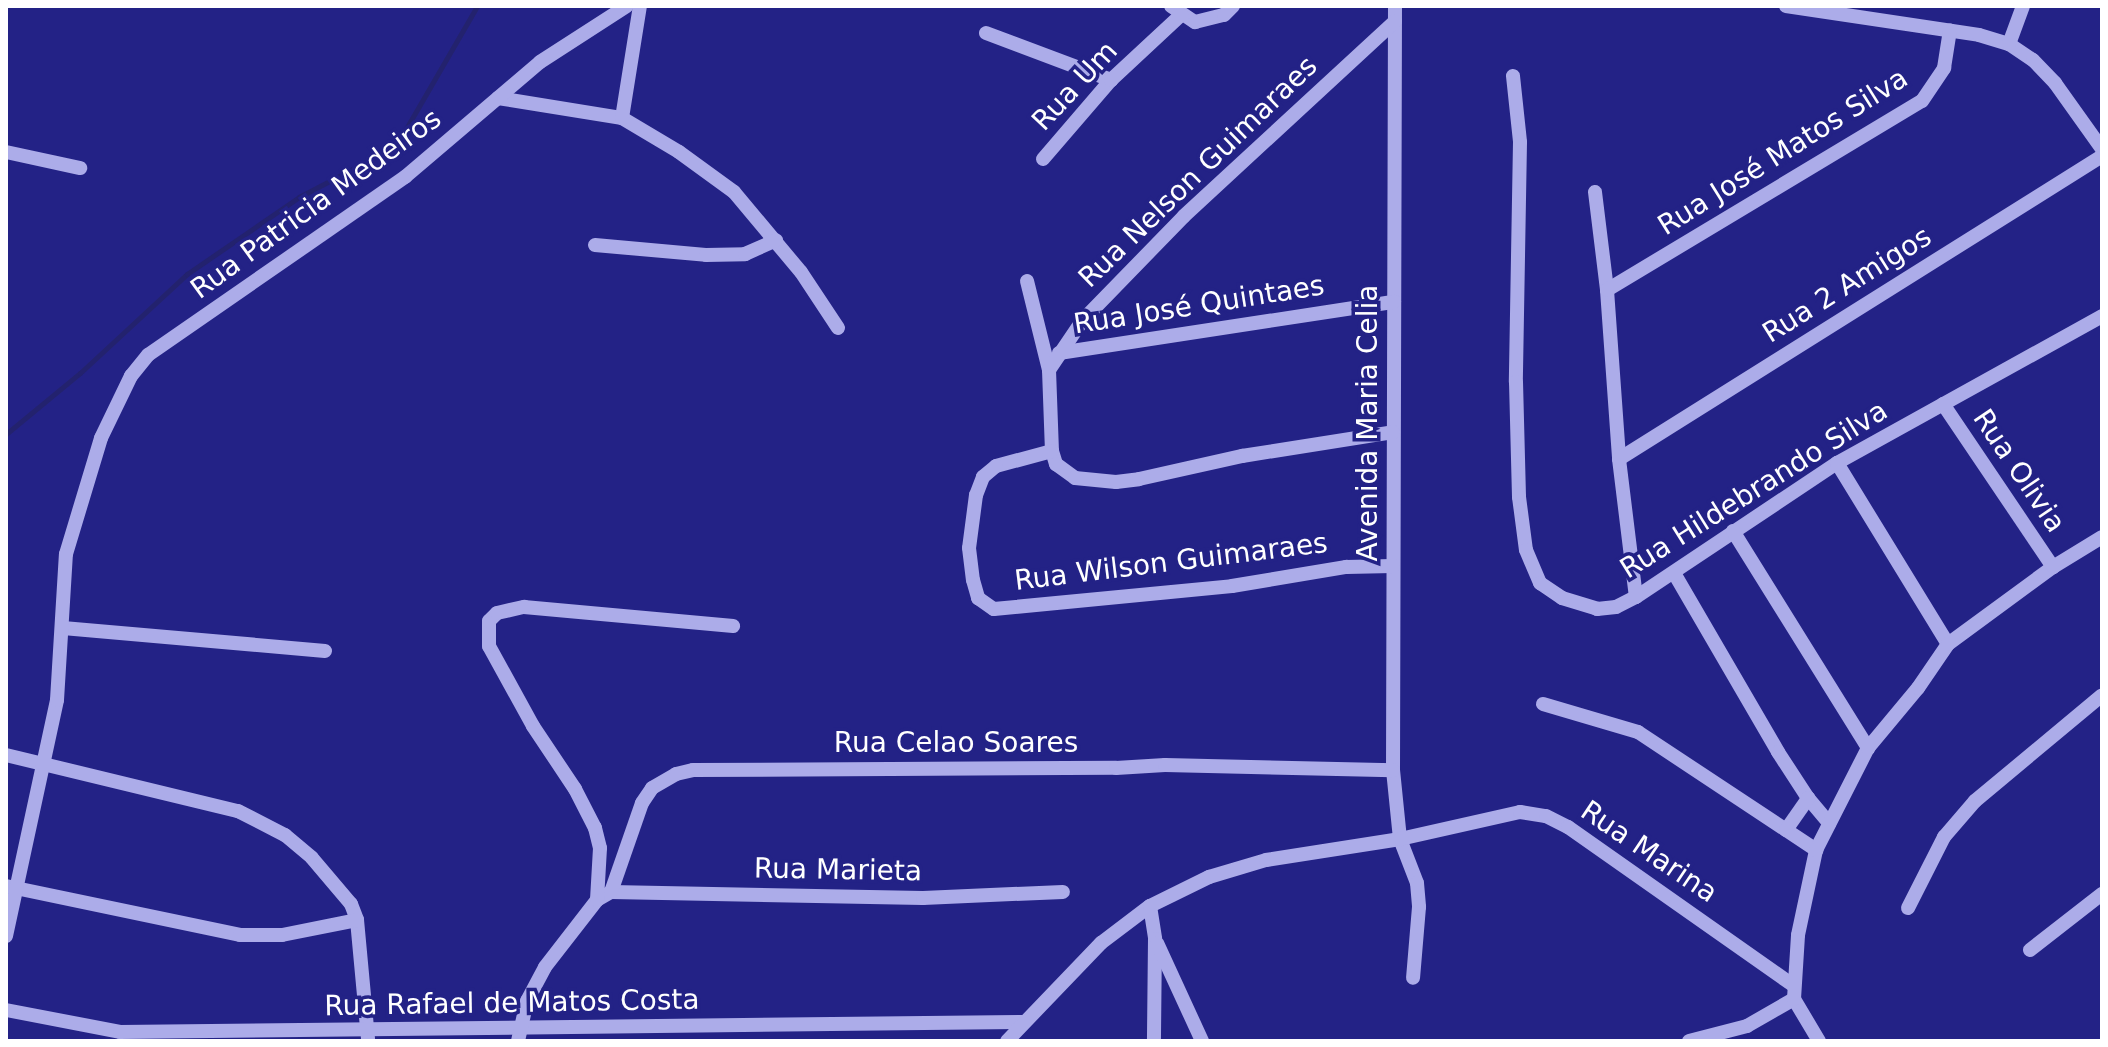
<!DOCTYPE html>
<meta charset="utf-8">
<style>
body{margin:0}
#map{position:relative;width:2108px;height:1047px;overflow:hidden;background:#232286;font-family:"DejaVu Sans",sans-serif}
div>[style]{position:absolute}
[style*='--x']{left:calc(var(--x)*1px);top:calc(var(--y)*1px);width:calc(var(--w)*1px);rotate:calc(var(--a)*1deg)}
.stream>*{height:5px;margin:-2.5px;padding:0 2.5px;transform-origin:2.5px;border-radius:2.5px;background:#23226e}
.minor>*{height:14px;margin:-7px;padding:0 7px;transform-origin:7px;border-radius:7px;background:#acace9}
span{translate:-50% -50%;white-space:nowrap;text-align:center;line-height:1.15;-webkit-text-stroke:7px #232286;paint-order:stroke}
.street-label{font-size:28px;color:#fff}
.frame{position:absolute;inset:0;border:8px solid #fff;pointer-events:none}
</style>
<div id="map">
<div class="stream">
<div style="--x:6;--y:434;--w:96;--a:-39.5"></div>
<div style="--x:80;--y:373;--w:146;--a:-42.8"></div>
<div style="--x:187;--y:274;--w:136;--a:-34.5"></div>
<div style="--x:299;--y:197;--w:110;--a:-27.7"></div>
<div style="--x:396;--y:146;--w:162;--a:-59.9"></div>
</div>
<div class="minor">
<div style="--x:1171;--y:6;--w:29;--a:34"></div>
<div style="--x:1195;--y:22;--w:30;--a:-14"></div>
<div style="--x:1224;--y:15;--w:13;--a:-45"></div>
<div style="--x:1395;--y:6;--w:764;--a:90.15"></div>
<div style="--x:1393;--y:770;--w:69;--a:84.2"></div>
<div style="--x:1400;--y:839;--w:47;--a:68.9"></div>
<div style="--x:1417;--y:883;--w:24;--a:85"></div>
<div style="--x:1419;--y:907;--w:71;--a:94.8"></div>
<div style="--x:1786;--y:6;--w:195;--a:8.5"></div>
<div style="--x:1979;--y:35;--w:31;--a:17"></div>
<div style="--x:2009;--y:44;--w:29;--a:34"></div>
<div style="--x:2033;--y:60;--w:32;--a:46"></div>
<div style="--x:2055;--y:83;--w:81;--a:54.5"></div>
<div style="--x:986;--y:33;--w:134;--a:20.6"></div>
<div style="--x:2009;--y:44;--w:40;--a:-69.8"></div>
<div style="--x:1513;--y:76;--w:66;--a:83.9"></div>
<div style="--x:1520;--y:142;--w:240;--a:91"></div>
<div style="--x:1516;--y:382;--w:115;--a:88.5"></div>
<div style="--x:1519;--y:497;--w:53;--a:82.5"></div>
<div style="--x:1526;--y:550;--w:36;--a:67"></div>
<div style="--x:1540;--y:583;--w:27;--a:34"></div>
<div style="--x:1562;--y:598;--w:37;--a:17"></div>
<div style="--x:1597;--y:609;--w:19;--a:-6"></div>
<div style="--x:1616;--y:607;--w:22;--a:-27"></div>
<div style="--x:1636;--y:597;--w:242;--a:-33.7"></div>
<div style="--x:1837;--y:463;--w:303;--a:-29"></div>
<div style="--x:498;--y:98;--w:126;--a:9.2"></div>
<div style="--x:622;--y:118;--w:66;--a:30.8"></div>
<div style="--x:679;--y:152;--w:68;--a:36"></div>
<div style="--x:734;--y:192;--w:104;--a:50.1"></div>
<div style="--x:801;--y:272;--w:67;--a:56.5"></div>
<div style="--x:622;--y:118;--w:113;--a:-80.9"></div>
<div style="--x:6;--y:152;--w:76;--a:12.2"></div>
<div style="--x:1043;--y:159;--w:104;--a:-49.3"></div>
<div style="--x:1111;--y:80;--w:96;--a:-42.9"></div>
<div style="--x:1595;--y:192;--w:99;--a:83"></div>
<div style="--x:1607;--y:290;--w:169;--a:85.9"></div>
<div style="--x:1619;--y:459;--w:139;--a:83"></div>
<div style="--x:595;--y:245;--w:111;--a:5.1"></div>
<div style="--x:706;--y:255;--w:39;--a:-1"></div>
<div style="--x:745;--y:254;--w:34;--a:-24"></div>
<div style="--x:1027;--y:281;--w:92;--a:76.1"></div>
<div style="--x:1049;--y:370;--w:81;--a:87.9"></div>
<div style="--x:1052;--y:451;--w:14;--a:73"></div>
<div style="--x:1056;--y:464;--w:24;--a:36"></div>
<div style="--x:1075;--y:478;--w:41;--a:5.6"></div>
<div style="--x:1116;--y:482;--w:23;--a:-7"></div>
<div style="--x:1139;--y:479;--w:106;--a:-12.6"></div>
<div style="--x:1242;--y:456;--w:153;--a:-9"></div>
<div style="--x:1607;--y:290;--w:367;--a:-31"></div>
<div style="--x:1922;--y:101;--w:40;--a:-56"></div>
<div style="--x:1944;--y:68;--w:38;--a:-81"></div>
<div style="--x:1059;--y:353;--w:339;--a:-8.7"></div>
<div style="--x:1049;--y:370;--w:59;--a:-56"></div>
<div style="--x:1082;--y:321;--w:146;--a:-45.8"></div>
<div style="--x:1184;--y:216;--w:287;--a:-42.7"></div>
<div style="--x:1943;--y:404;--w:197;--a:56"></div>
<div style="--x:1052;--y:451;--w:58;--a:165"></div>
<div style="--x:996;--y:466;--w:17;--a:140"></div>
<div style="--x:983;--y:477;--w:19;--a:111"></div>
<div style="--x:976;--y:495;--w:53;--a:97.5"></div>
<div style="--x:969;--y:548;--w:32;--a:83"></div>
<div style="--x:973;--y:580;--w:19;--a:74"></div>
<div style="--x:978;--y:598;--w:19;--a:35"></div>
<div style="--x:994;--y:609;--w:239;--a:-5.5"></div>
<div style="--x:1232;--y:586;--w:116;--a:-9.5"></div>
<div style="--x:1346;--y:567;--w:47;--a:-1.2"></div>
<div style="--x:1619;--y:459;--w:570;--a:-32.1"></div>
<div style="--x:1837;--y:463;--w:212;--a:58.5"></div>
<div style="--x:1733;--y:531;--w:256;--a:58.1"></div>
<div style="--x:1674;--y:573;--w:207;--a:59.8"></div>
<div style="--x:1778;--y:752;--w:55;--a:56.9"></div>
<div style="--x:1808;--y:798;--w:33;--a:50"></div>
<div style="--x:63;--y:628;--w:263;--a:5"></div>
<div style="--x:1543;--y:704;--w:99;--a:16.4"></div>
<div style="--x:1638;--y:732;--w:214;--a:33.5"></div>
<div style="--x:6;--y:755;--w:239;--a:13.6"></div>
<div style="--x:238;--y:811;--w:53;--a:27.1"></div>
<div style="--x:285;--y:835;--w:35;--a:40"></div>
<div style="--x:312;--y:858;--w:60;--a:49.7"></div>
<div style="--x:351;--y:904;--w:17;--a:69"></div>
<div style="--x:357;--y:920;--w:119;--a:84.7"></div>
<div style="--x:1786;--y:830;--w:39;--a:-55"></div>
<div style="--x:6;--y:886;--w:239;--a:11.8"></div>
<div style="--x:240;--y:935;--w:42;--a:0"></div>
<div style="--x:282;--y:935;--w:76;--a:-11.3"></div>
<div style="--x:611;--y:892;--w:312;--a:1.1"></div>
<div style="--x:923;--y:898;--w:140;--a:-2.5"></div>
<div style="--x:597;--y:900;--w:16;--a:-30"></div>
<div style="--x:611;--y:892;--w:94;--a:-70.8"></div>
<div style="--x:642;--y:803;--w:18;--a:-56"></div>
<div style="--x:652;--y:788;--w:28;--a:-30"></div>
<div style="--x:676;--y:774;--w:17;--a:-13"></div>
<div style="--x:693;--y:770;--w:423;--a:-0.3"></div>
<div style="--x:1116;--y:768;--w:49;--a:-3.5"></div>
<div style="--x:1165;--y:765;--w:228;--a:1.3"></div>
<div style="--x:1150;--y:906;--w:33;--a:81"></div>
<div style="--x:1155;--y:939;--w:102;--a:90.6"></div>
<div style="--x:1908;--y:908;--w:80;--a:-63.1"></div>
<div style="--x:1944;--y:837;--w:48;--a:-49.3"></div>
<div style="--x:1975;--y:801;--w:165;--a:-39.8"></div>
<div style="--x:6;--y:936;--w:241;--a:-77.8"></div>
<div style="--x:57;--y:700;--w:146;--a:-86.5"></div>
<div style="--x:66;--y:554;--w:121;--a:-73.2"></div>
<div style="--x:101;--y:438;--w:69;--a:-64.2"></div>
<div style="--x:131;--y:376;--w:27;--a:-51"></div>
<div style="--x:148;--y:355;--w:313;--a:-34.7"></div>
<div style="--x:405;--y:177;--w:177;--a:-40.4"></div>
<div style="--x:540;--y:62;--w:103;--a:-32.8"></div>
<div style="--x:1157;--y:943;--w:108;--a:65.3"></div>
<div style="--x:2030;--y:950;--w:91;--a:-37.9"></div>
<div style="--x:6;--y:1010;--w:116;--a:10.9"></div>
<div style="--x:120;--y:1032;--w:902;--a:-0.64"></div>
<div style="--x:518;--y:1041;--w:41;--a:-77.3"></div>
<div style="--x:527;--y:1001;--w:38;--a:-62"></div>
<div style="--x:545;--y:967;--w:85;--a:-52.2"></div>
<div style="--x:597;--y:900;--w:52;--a:-86.7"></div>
<div style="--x:600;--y:848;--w:21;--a:-104"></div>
<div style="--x:595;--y:828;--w:44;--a:-117.1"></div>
<div style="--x:575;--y:789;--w:76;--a:-123.7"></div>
<div style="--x:533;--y:726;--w:91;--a:-118.8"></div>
<div style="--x:489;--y:646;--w:25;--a:-90"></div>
<div style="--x:489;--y:621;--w:11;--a:-45"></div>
<div style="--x:497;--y:613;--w:28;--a:-13"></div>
<div style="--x:524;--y:607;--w:210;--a:5.2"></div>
<div style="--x:1007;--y:1041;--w:136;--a:-46.2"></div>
<div style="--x:1101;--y:943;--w:61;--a:-37.1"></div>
<div style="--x:1150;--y:906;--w:66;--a:-26.2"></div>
<div style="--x:1209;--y:877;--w:59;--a:-16.6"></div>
<div style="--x:1266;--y:860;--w:136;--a:-8.9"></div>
<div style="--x:1400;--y:839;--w:123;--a:-12.7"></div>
<div style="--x:1520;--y:812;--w:26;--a:9"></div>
<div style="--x:1546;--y:816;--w:25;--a:27"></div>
<div style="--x:1568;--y:827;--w:275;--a:35.1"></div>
<div style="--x:1689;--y:1041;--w:60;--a:-14.5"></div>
<div style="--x:1747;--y:1026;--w:54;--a:-29.9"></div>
<div style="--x:1819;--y:1041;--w:49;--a:-120.8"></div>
<div style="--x:1794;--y:999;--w:64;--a:-86.4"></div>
<div style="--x:1798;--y:935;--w:87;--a:-78"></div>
<div style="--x:1816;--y:850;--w:114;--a:-63"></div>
<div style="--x:1868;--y:748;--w:78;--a:-50.2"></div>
<div style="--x:1918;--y:688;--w:53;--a:-55.7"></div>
<div style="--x:1948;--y:644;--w:130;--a:-36.3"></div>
<div style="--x:2053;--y:567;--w:57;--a:-31.5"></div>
</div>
<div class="street-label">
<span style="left:1075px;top:86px;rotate:-47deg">Rua Um</span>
<span style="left:1783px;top:152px;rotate:-32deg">Rua José Matos Silva</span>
<span style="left:1198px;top:172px;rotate:-44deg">Rua Nelson Guimaraes</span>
<span style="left:316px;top:204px;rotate:-36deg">Rua Patricia Medeiros</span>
<span style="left:1847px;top:285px;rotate:-32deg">Rua 2 Amigos</span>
<span style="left:1199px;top:305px;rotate:-9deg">Rua José Quintaes</span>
<span style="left:1368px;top:423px;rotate:-90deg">Avenida Maria Celia</span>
<span style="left:2019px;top:471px;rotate:56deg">Rua Olivia</span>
<span style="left:1754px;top:490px;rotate:-32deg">Rua Hildebrando Silva</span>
<span style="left:1171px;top:562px;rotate:-7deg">Rua Wilson Guimaraes</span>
<span style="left:956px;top:743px">Rua Celao Soares</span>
<span style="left:1649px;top:852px;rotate:34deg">Rua Marina</span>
<span style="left:838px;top:870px;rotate:1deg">Rua Marieta</span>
<span style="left:512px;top:1003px;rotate:-1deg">Rua Rafael de Matos Costa</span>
</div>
<div class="frame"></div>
</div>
